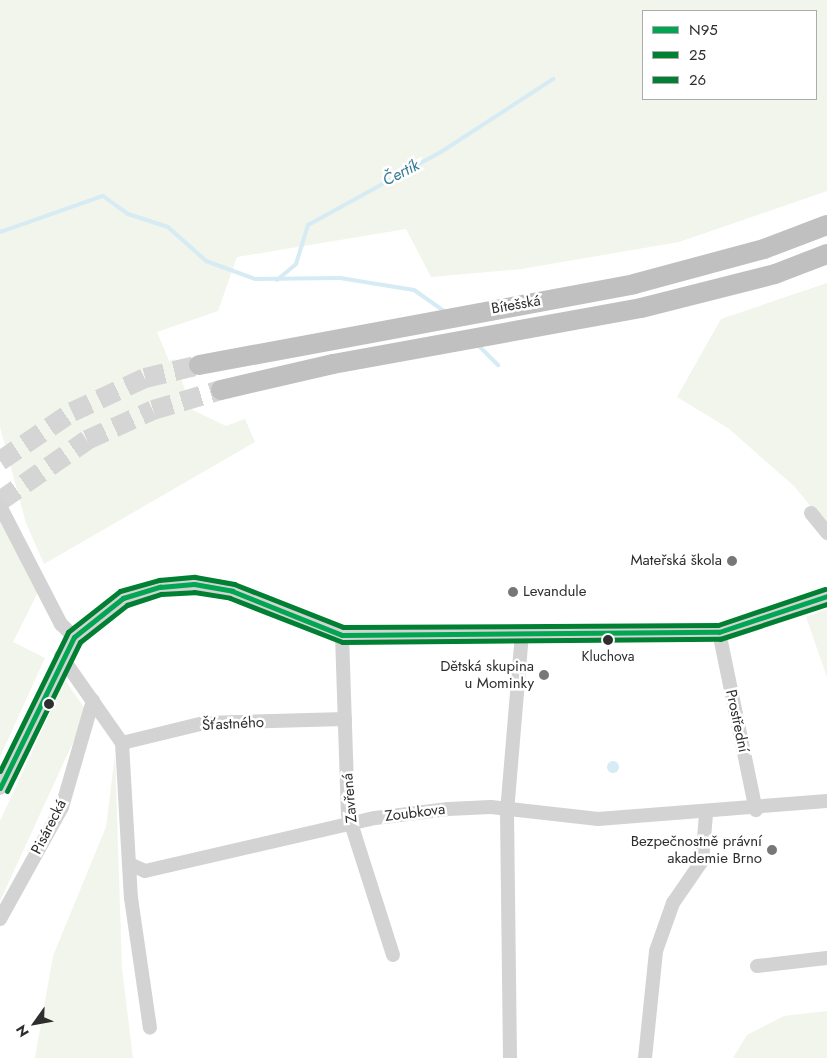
<!DOCTYPE html>
<meta charset="utf-8">
<style>
body{margin:0}
#map{position:relative;width:827px;height:1058px;overflow:hidden;background:#fff;font-family:Jost,sans-serif}
div>[style]{position:absolute}
[style*='--x']{left:calc(var(--x)*1px);top:calc(var(--y)*1px);width:calc(var(--w)*1px);rotate:calc(var(--a)*1deg)}
.green>*{inset:0;background:#f1f5eb}
.water>*{inset:0;background:#d6ebf3}
.round{border-radius:50%}
.stream>*{height:4px;margin:-2px;padding:0 2px;transform-origin:2px;border-radius:2px;background:#d6ebf3}
.highway-tunnel>*{height:20px;margin-top:-10px;transform-origin:0;background:repeating-linear-gradient(90deg,#d5d5d5 0 20px,transparent 0 30px)}
.minor>*{height:14px;margin:-7px;padding:0 7px;transform-origin:7px;border-radius:7px;background:#d3d3d3}
.highway>*{height:20px;margin:-10px;padding:0 10px;transform-origin:10px;border-radius:10px;background:#c0c0c0}
.bus-1>*{height:5px;margin:-2.5px;padding:0 2.5px;transform-origin:2.5px;border-radius:2.5px;background:#00a651}
.bus-2>*{height:5px;margin:-2.5px;padding:0 2.5px;transform-origin:2.5px;border-radius:2.5px;background:#008033}
.bus-3>*{height:5px;margin:-2.5px;padding:0 2.5px;transform-origin:2.5px;border-radius:2.5px;background:#008033}
.dots>*{width:14px;height:14px;translate:-50% -50%;box-sizing:border-box;border:2px solid #fff;border-radius:50%}
span{translate:-50% -50%;white-space:nowrap;text-align:center;line-height:1.15;-webkit-text-stroke:5px #fff;paint-order:stroke}
.bus-label{font-size:14px;color:#2e2e2e}
.street-label{font-size:15px;color:#2e2e2e}
.poi-label{font-size:15px;color:#2e2e2e}
.right{translate:-100% -50%;text-align:right}
.left{translate:0 -50%;text-align:left}
.water-label{font-size:16px;color:#367a95;font-style:italic}
.legend{position:absolute;left:642px;top:10px;width:175px;height:90px;box-sizing:border-box;background:#fff;border:1px solid #ababab;margin:0;padding:6px 9px;list-style:none;font-size:15px;color:#2e2e2e}
.legend li{display:flex;align-items:center;gap:10px;height:25px}
.legend b{width:25px;border:1px solid #ababab}
.north{position:absolute;left:10px;top:998px;width:50px;height:50px;-webkit-text-stroke:4px #fff;paint-order:stroke;rotate:238deg;font-size:14px;font-weight:700;line-height:20px;text-align:center;color:#2e2e2e}
.north::after{content:'';display:block;margin:auto;width:18px;height:22px;background:#2e2e2e;clip-path:polygon(50% 0,100% 100%,50% 72%,0 100%)}
</style>
<div id="map">
<div class="green">
<div style="clip-path:polygon(evenodd,0 0,827px 0,827px 191px,679px 242px,521px 269px,431px 277px,406px 229px,237px 257px,218px 311px,157px 332px,169px 361px,175px 359px,191px 409px,226px 426px,245px 419px,255px 442px,44px 564px,26px 523px,0 427px,0 0,643px 11px,816px 11px,816px 99px,643px 99px,643px 11px)"></div>
<div style="clip-path:polygon(827px 283px,827px 526px,794px 486px,728px 428px,677px 397px,721px 319px)"></div>
<div style="clip-path:polygon(0 514px,38px 592px,13px 642px,45px 658px,0 757px)"></div>
<div style="clip-path:polygon(827px 609px,827px 677px,806px 617px)"></div>
<div style="clip-path:polygon(65px 680px,87px 712px,0 901px,0 821px)"></div>
<div style="clip-path:polygon(115px 755px,122px 969px,133px 1058px,35px 1058px,53px 956px,106px 827px)"></div>
<div style="clip-path:polygon(827px 1011px,827px 1058px,733px 1058px,747px 1035px,784px 1016px)"></div>
</div>
<div class="water">
<div class="round" style="left:607px;top:761px;width:12px;height:12px"></div>
</div>
<div class="stream">
<div style="--x:0;--y:232;--w:109;--a:-19.3"></div>
<div style="--x:103;--y:196;--w:31;--a:36"></div>
<div style="--x:128;--y:214;--w:42;--a:18"></div>
<div style="--x:168;--y:227;--w:51;--a:41.8"></div>
<div style="--x:206;--y:261;--w:52;--a:20.2"></div>
<div style="--x:255;--y:279;--w:85;--a:-0.7"></div>
<div style="--x:340;--y:278;--w:75;--a:9.2"></div>
<div style="--x:414;--y:290;--w:39;--a:35"></div>
<div style="--x:277;--y:280;--w:25;--a:-40"></div>
<div style="--x:296;--y:264;--w:41;--a:-72.9"></div>
<div style="--x:308;--y:225;--w:152;--a:-28.8"></div>
<div style="--x:441;--y:152;--w:134;--a:-33.1"></div>
<div style="--x:477;--y:344;--w:30;--a:45"></div>
</div>
<div class="highway-tunnel">
<div style="--x:0;--y:461;--w:87;--a:-34.2"></div>
<div style="--x:72;--y:412;--w:81;--a:-25"></div>
<div style="--x:145;--y:378;--w:56;--a:-13.5"></div>
<div style="--x:0;--y:501;--w:106;--a:-35"></div>
<div style="--x:87;--y:440;--w:72;--a:-24.4"></div>
<div style="--x:153;--y:410;--w:71;--a:-16.4"></div>
</div>
<div class="minor">
<div style="--x:0;--y:506;--w:133;--a:62.7"></div>
<div style="--x:61;--y:624;--w:18;--a:45"></div>
<div style="--x:811;--y:513;--w:26;--a:51"></div>
<div style="--x:719;--y:632;--w:182;--a:78.3"></div>
<div style="--x:342;--y:635;--w:179;--a:88.1"></div>
<div style="--x:348;--y:814;--w:148;--a:72.3"></div>
<div style="--x:61;--y:656;--w:106;--a:55"></div>
<div style="--x:122;--y:743;--w:155;--a:86.7"></div>
<div style="--x:131;--y:898;--w:131;--a:81.7"></div>
<div style="--x:122;--y:743;--w:84;--a:-13.7"></div>
<div style="--x:204;--y:723;--w:141;--a:-1.6"></div>
<div style="--x:0;--y:788;--w:168;--a:-63.9"></div>
<div style="--x:74;--y:637;--w:63;--a:-38.5"></div>
<div style="--x:123;--y:598;--w:39;--a:-17"></div>
<div style="--x:160;--y:587;--w:34;--a:-5"></div>
<div style="--x:194;--y:584;--w:39;--a:10"></div>
<div style="--x:232;--y:591;--w:118;--a:21.8"></div>
<div style="--x:342;--y:635;--w:377;--a:-0.5"></div>
<div style="--x:719;--y:632;--w:114;--a:-18.4"></div>
<div style="--x:132;--y:865;--w:14;--a:25"></div>
<div style="--x:145;--y:871;--w:236;--a:-13"></div>
<div style="--x:375;--y:818;--w:74;--a:-7"></div>
<div style="--x:448;--y:809;--w:43;--a:-2.7"></div>
<div style="--x:491;--y:807;--w:108;--a:6.4"></div>
<div style="--x:598;--y:819;--w:230;--a:-4.5"></div>
<div style="--x:0;--y:919;--w:128;--a:-61"></div>
<div style="--x:62;--y:807;--w:111;--a:-73.8"></div>
<div style="--x:757;--y:966;--w:70;--a:-6.5"></div>
<div style="--x:510;--y:1058;--w:246;--a:-90.7"></div>
<div style="--x:507;--y:812;--w:178;--a:-85.2"></div>
<div style="--x:645;--y:1058;--w:108;--a:-84.1"></div>
<div style="--x:656;--y:951;--w:51;--a:-70.5"></div>
<div style="--x:673;--y:903;--w:51;--a:-55.4"></div>
<div style="--x:702;--y:861;--w:47;--a:-85.1"></div>
</div>
<div class="highway">
<div style="--x:199;--y:365;--w:442;--a:-10.5"></div>
<div style="--x:634;--y:284;--w:135;--a:-15.1"></div>
<div style="--x:764;--y:249;--w:67;--a:-20.9"></div>
<div style="--x:221;--y:390;--w:115;--a:-13.1"></div>
<div style="--x:333;--y:364;--w:313;--a:-10.3"></div>
<div style="--x:641;--y:308;--w:138;--a:-14.2"></div>
<div style="--x:775;--y:274;--w:56;--a:-21"></div>
</div>
<div class="bus-1">
<div style="--x:0;--y:788;--w:168;--a:-63.9"></div>
<div style="--x:74;--y:637;--w:63;--a:-38.5"></div>
<div style="--x:123;--y:598;--w:39;--a:-17"></div>
<div style="--x:160;--y:587;--w:34;--a:-5"></div>
<div style="--x:194;--y:584;--w:39;--a:10"></div>
<div style="--x:232;--y:591;--w:118;--a:21.8"></div>
<div style="--x:342;--y:635;--w:377;--a:-0.5"></div>
<div style="--x:719;--y:632;--w:114;--a:-18.4"></div>
</div>
<div class="bus-2">
<div style="--x:7;--y:791;--w:166;--a:-63.9"></div>
<div style="--x:80;--y:642;--w:60;--a:-38.2"></div>
<div style="--x:127;--y:605;--w:36;--a:-18"></div>
<div style="--x:161;--y:594;--w:33;--a:-3"></div>
<div style="--x:194;--y:592;--w:36;--a:9"></div>
<div style="--x:230;--y:598;--w:120;--a:21.4"></div>
<div style="--x:342;--y:642;--w:378;--a:-0.5"></div>
<div style="--x:720;--y:639;--w:113;--a:-18.1"></div>
</div>
<div class="bus-3">
<div style="--x:0;--y:771;--w:155;--a:-63.9"></div>
<div style="--x:68;--y:632;--w:66;--a:-38.3"></div>
<div style="--x:120;--y:591;--w:41;--a:-15.8"></div>
<div style="--x:159;--y:580;--w:36;--a:-5"></div>
<div style="--x:195;--y:577;--w:40;--a:10"></div>
<div style="--x:234;--y:584;--w:117;--a:21.5"></div>
<div style="--x:343;--y:627;--w:375;--a:-0.3"></div>
<div style="--x:718;--y:625;--w:113;--a:-18.6"></div>
</div>
<div class="dots">
<div style="left:732px;top:561px;background:#777"></div>
<div style="left:513px;top:592px;background:#777"></div>
<div style="left:608px;top:640px;background:#2e2e2e"></div>
<div style="left:544px;top:675px;background:#777"></div>
<div style="left:49px;top:704px;background:#2e2e2e"></div>
<div style="left:772px;top:850px;background:#777"></div>
</div>
<div class="bus-label">
<span style="left:608px;top:656px">Kluchova</span>
</div>
<div class="street-label">
<span style="left:516px;top:305px;rotate:-10deg">Bítešská</span>
<span style="left:737px;top:721px;rotate:78deg">Prostřední</span>
<span style="left:233px;top:724px;rotate:-3deg">Šťastného</span>
<span style="left:350px;top:798px;rotate:-95deg">Zavřená</span>
<span style="left:415px;top:813px;rotate:-7deg">Zoubkova</span>
<span style="left:49px;top:827px;rotate:-63deg">Pisárecká</span>
</div>
<div class="poi-label">
<span class="right" style="left:722px;top:561px">Mateřská škola</span>
<span class="left" style="left:523px;top:592px">Levandule</span>
<span class="right" style="left:534px;top:675px">Dětská skupina<br>u Mominky</span>
<span class="right" style="left:762px;top:850px">Bezpečnostně právní<br>akademie Brno</span>
</div>
<div class="water-label">
<span style="left:401px;top:173px;rotate:-27deg">Čertík</span>
</div>
<ul class="legend">
<li><b style="height:6px;background:#00a651"></b>N95</li>
<li><b style="height:6px;background:#008033"></b>25</li>
<li><b style="height:6px;background:#008033"></b>26</li>
</ul>
<div class="north">N</div>
</div>
